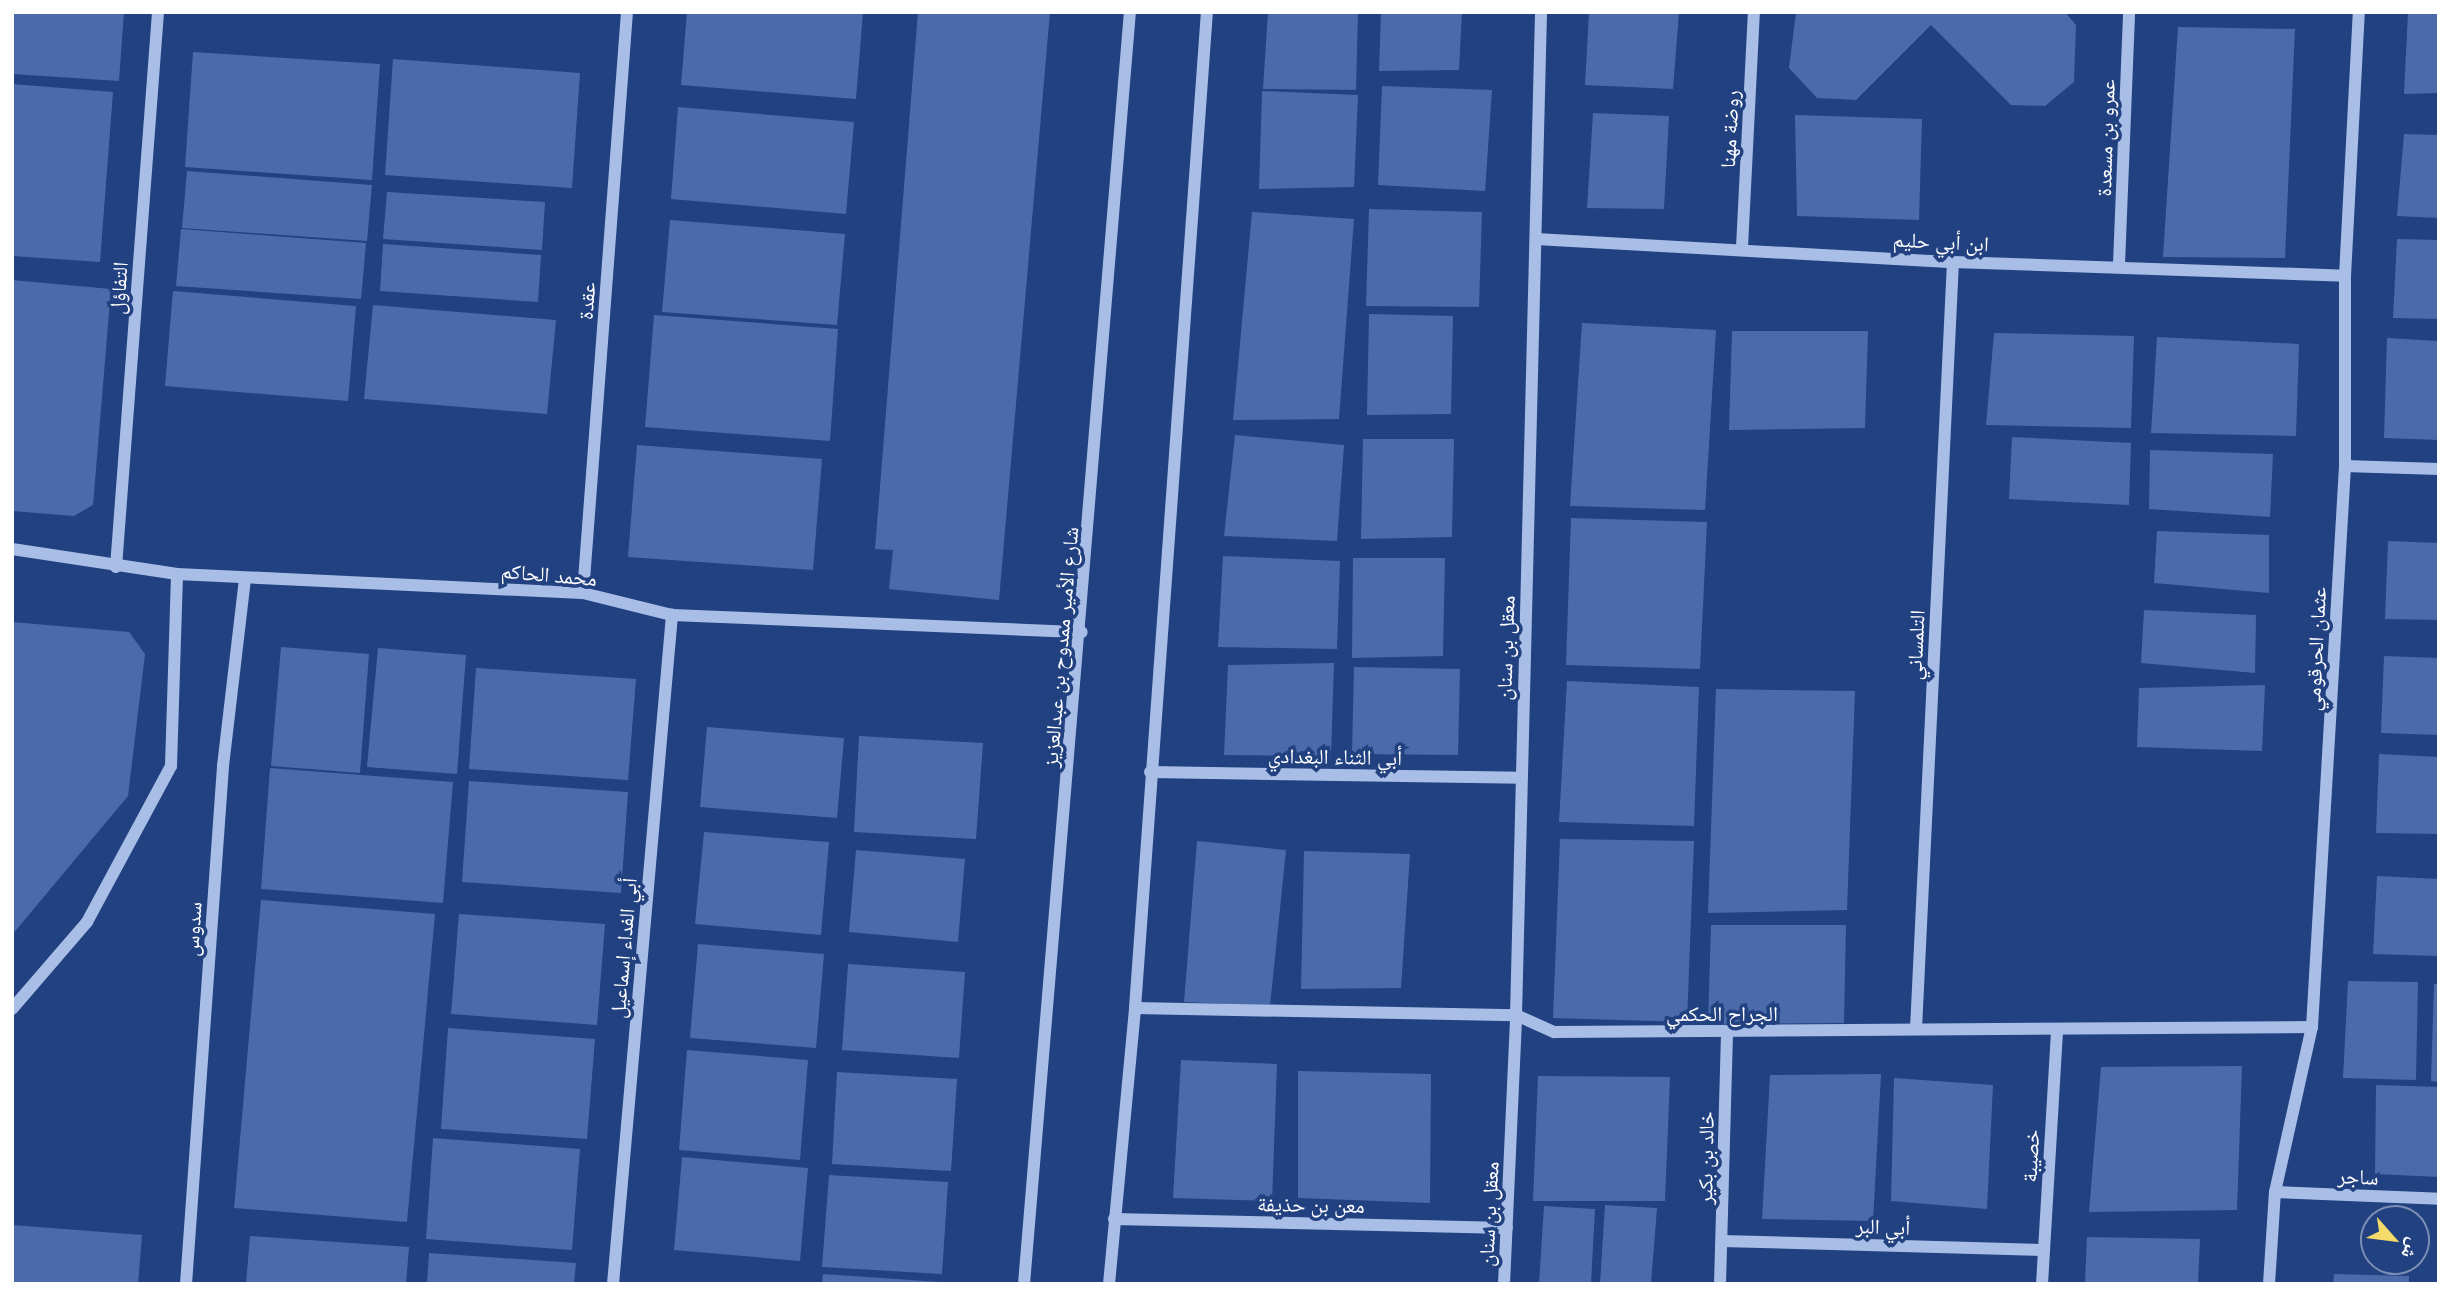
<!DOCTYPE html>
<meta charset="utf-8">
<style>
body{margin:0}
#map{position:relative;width:2451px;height:1296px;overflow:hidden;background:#224180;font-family:Lato,"Noto Naskh Arabic",sans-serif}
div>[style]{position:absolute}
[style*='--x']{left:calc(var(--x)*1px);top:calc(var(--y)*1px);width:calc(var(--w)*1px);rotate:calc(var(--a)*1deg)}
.building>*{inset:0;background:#4b6aa9}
.minor>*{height:12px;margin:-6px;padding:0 6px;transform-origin:6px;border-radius:6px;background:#a8bee7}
span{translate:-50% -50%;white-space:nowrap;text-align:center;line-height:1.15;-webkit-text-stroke:7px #224180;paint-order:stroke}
.street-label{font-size:21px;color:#fff}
.frame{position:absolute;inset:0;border:14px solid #fff;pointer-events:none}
.north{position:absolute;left:2360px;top:1205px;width:70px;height:70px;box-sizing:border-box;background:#224180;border:2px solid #7a8db3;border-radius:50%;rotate:118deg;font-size:19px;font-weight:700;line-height:28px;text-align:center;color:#fff}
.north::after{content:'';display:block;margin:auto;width:24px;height:32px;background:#f3da6a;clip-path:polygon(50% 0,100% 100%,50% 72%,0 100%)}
</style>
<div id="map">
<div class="building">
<div style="clip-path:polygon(12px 12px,124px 12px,119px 81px,12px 74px)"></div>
<div style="clip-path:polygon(687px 12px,863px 12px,856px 99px,681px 85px)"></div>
<div style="clip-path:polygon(918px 12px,1050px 12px,999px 600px,889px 589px,893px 550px,875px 549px)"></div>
<div style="clip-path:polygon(1268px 12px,1358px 12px,1356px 90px,1263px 89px)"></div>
<div style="clip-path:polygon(1381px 12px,1462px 12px,1459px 70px,1379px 71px)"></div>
<div style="clip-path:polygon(1589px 12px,1679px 12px,1673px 89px,1585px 85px)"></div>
<div style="clip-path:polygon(1796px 12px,2065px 12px,2076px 25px,2074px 82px,2045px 106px,2011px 105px,1931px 25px,1856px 100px,1817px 98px,1789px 68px)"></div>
<div style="clip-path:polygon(2408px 12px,2439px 12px,2439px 93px,2404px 94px)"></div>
<div style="clip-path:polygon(2178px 27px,2295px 29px,2285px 258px,2163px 257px)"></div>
<div style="clip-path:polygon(193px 52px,380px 64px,372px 180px,185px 167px)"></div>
<div style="clip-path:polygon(393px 59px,580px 73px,572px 188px,385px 175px)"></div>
<div style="clip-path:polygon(12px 84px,113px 92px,100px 262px,12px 256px)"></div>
<div style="clip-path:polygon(1382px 86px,1492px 90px,1485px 191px,1378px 185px)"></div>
<div style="clip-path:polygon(1262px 91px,1358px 95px,1354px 187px,1259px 189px)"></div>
<div style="clip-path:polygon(678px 107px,854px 122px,846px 214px,671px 199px)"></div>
<div style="clip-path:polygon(1593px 113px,1669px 116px,1664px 209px,1587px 208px)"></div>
<div style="clip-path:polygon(1795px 115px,1922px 119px,1919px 220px,1797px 216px)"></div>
<div style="clip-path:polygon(2404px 134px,2439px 135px,2439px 218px,2397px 216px)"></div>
<div style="clip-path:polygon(187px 171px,372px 185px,367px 241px,182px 228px)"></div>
<div style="clip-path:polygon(387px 192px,545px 202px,542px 250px,383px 239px)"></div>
<div style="clip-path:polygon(1369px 209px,1482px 212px,1479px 307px,1366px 306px)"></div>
<div style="clip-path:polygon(1252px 212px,1354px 219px,1339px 419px,1233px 420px)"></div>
<div style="clip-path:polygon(670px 220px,845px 234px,837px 325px,662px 312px)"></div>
<div style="clip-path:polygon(181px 229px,366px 243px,361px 299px,176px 286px)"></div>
<div style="clip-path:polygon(2397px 239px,2439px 240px,2439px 319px,2393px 318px)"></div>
<div style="clip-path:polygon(383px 244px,541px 255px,538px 302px,380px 291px)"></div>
<div style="clip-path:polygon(12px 280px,111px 289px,93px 505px,74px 516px,12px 511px)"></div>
<div style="clip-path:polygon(173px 291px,356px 306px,348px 401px,165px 386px)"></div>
<div style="clip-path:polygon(373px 305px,556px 320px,547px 414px,364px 399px)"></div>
<div style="clip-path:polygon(1369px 314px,1453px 316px,1451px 414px,1367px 415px)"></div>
<div style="clip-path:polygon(654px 315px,838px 329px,830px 441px,645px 427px)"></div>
<div style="clip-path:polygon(1582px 323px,1716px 330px,1705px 510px,1570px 506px)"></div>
<div style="clip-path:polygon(1732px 331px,1868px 331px,1865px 428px,1729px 430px)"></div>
<div style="clip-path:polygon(1994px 333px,2134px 336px,2131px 428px,1986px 425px)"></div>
<div style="clip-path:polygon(2157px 337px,2299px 344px,2296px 436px,2151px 433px)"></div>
<div style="clip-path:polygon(2387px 338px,2439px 341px,2439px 440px,2384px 438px)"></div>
<div style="clip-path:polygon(1235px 435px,1344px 445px,1337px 541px,1224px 536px)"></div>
<div style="clip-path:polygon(2012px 437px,2131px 443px,2129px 505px,2009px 499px)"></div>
<div style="clip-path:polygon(1363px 439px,1454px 439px,1452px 537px,1361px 539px)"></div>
<div style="clip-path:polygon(637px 445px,822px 459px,813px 570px,628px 557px)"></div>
<div style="clip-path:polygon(2150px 450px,2273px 454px,2270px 517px,2149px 509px)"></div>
<div style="clip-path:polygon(1571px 518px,1707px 522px,1700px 669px,1566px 665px)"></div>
<div style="clip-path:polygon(2157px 531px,2269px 535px,2269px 593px,2154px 583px)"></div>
<div style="clip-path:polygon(2388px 541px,2439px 543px,2439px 620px,2385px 619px)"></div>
<div style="clip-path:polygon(1223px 556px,1340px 561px,1337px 649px,1218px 647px)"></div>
<div style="clip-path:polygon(1353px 558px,1445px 558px,1443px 656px,1352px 658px)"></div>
<div style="clip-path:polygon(2144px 610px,2256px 615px,2255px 673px,2141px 663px)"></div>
<div style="clip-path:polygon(12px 622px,129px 632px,145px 654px,128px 796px,12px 935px)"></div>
<div style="clip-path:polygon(281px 647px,369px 654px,360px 773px,271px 766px)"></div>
<div style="clip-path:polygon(378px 648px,466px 655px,457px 774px,367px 767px)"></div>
<div style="clip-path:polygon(2384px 656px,2439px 658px,2439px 735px,2381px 733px)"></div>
<div style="clip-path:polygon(1334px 663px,1331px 756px,1224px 755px,1228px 665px)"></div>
<div style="clip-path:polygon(1354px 667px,1460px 669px,1458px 755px,1352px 754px)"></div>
<div style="clip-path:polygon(476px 668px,636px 679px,628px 780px,469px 769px)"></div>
<div style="clip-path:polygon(1567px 681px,1699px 687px,1694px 826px,1559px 822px)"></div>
<div style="clip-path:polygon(2265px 685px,2262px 751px,2137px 747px,2139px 688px)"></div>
<div style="clip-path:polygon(1716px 689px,1855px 691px,1847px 910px,1708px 913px)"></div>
<div style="clip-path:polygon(707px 727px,844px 738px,837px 818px,700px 807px)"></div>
<div style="clip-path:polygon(859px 736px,983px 743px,976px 839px,854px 832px)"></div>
<div style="clip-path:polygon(2379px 754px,2439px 757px,2439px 834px,2376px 833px)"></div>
<div style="clip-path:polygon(270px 768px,453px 782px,443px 903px,261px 889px)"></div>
<div style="clip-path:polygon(469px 781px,628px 792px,621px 893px,462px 882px)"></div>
<div style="clip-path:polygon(704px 832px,829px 842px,821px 935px,695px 924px)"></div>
<div style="clip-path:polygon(1560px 839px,1694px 841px,1687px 1022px,1553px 1018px)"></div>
<div style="clip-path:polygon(1197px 841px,1286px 850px,1270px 1006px,1184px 1002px)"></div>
<div style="clip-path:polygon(856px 850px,965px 859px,958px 942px,849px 932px)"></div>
<div style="clip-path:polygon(1304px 851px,1410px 854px,1401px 988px,1301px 989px)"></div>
<div style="clip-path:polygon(2377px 876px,2439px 879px,2439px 956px,2373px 954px)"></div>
<div style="clip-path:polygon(261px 900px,435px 914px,407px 1222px,234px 1208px)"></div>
<div style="clip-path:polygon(459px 914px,605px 924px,597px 1025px,451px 1014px)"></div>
<div style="clip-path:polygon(1711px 925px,1846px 925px,1844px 1023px,1708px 1024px)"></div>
<div style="clip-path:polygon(698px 944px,824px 954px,816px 1048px,690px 1038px)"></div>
<div style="clip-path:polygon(848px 964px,965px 972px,959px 1058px,842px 1050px)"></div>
<div style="clip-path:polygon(2348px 981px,2418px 982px,2416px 1080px,2343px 1078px)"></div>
<div style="clip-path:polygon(2434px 984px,2439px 984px,2439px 1082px,2431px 1081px)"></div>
<div style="clip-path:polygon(448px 1028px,595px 1039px,587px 1139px,441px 1129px)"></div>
<div style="clip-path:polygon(687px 1050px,808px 1060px,800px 1160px,679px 1150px)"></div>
<div style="clip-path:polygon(1181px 1060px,1277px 1064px,1272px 1201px,1173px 1198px)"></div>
<div style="clip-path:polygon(2242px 1066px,2237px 1210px,2089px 1212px,2101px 1067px)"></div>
<div style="clip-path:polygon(1298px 1071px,1431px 1074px,1430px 1203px,1298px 1198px)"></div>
<div style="clip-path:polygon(837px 1072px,957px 1079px,951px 1171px,832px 1164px)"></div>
<div style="clip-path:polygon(1881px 1074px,1873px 1221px,1762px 1219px,1770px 1075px)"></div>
<div style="clip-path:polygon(1538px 1076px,1670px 1077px,1665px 1201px,1533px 1201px)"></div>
<div style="clip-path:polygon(1894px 1078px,1993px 1085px,1987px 1209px,1891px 1201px)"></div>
<div style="clip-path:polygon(2376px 1085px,2439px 1087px,2439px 1177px,2375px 1174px)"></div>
<div style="clip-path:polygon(433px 1138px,580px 1149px,572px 1250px,426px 1239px)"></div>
<div style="clip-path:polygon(682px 1157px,808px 1168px,800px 1261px,674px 1250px)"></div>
<div style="clip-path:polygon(829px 1175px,948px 1182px,942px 1274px,822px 1267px)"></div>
<div style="clip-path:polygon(1605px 1205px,1657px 1208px,1651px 1284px,1600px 1284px)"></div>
<div style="clip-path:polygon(1544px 1206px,1595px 1209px,1591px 1284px,1539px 1284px)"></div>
<div style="clip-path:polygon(12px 1225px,142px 1235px,138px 1284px,12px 1284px)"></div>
<div style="clip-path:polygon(250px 1236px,409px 1247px,406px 1284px,246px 1284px)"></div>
<div style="clip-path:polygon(2087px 1237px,2200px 1239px,2198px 1284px,2085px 1284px)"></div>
<div style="clip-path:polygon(429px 1253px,576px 1263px,574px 1284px,427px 1284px)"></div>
<div style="clip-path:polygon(823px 1274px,940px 1282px,940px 1284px,822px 1284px)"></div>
<div style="clip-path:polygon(2334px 1274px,2409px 1276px,2409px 1284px,2333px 1284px)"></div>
</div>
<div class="minor">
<div style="--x:1536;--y:239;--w:418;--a:3.2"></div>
<div style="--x:1953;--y:262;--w:392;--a:2"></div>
<div style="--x:1742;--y:247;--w:235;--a:-87.1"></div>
<div style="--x:2119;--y:264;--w:252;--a:-87.7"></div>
<div style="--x:2345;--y:466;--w:94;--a:1.8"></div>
<div style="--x:12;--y:549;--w:167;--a:8.6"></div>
<div style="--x:177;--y:574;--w:406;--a:2.7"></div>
<div style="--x:583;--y:593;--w:92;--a:13.9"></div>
<div style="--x:672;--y:615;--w:410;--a:2.4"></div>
<div style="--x:116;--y:567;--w:557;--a:-85.67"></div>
<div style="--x:583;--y:593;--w:583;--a:-85.67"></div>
<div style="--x:1150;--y:772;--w:371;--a:0.9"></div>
<div style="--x:1135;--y:1008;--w:381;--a:1.1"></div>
<div style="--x:1516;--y:1015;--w:42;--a:24.1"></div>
<div style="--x:1554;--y:1032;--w:758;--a:-0.38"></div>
<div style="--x:12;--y:1009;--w:115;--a:-49.2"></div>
<div style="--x:87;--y:922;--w:177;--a:-61.7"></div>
<div style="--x:171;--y:766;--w:192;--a:-88.2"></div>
<div style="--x:1916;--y:1029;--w:768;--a:-87.24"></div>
<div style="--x:2275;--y:1192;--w:164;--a:2.4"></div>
<div style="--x:1114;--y:1219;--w:393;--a:1.3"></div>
<div style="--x:1722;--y:1241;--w:322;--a:1.6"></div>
<div style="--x:186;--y:1284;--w:519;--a:-85.91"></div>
<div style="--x:223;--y:766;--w:189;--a:-83.3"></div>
<div style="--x:613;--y:1284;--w:672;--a:-84.96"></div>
<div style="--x:1024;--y:1284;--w:1276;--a:-85.24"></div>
<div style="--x:1109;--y:1284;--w:277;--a:-84.6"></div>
<div style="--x:1135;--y:1008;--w:999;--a:-85.87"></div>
<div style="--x:1504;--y:1284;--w:269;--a:-87.4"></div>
<div style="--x:1516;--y:1015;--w:1003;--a:-88.57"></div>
<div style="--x:1720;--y:1284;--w:250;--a:-88.4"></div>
<div style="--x:2042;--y:1284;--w:254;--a:-86.6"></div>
<div style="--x:2269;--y:1284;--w:92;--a:-86.3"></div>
<div style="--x:2275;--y:1192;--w:169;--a:-77.4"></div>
<div style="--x:2312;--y:1027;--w:562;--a:-86.63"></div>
<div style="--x:2345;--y:466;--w:190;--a:-90"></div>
<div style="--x:2345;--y:276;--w:264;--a:-87"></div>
</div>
<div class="street-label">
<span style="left:1729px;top:129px;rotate:-87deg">روضة مهنا</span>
<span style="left:2105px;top:138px;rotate:-88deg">عمرو بن مسعدة</span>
<span style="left:1941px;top:241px;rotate:3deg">ابن أبي حليم</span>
<span style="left:118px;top:288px;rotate:-86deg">التفاؤل</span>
<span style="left:586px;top:301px;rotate:-86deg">عقدة</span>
<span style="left:549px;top:574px;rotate:5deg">محمد الحاكم</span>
<span style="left:1915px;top:645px;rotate:-87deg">التلمساني</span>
<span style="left:1060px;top:647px;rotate:-85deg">شارع الأمير ممدوح بن عبدالعزيز</span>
<span style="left:1505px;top:648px;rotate:-88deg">معقل بن سنان</span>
<span style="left:2315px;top:649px;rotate:-87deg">عثمان الحرقومي</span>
<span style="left:1335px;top:756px;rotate:1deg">أبي الثناء البغدادي</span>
<span style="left:192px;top:929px;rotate:-86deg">سدوس</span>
<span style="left:623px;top:948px;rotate:-85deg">أبي الفداء إسماعيل</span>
<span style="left:1722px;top:1013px">الجراح الحكمي</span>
<span style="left:2030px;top:1156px;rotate:-87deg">خصيبة</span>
<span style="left:1705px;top:1158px;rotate:-89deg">خالد بن بكير</span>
<span style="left:2358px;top:1176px;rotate:2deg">ساجر</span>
<span style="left:1311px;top:1204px;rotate:1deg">معن بن حذيفة</span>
<span style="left:1488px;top:1214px;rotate:-87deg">معقل بن سنان</span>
<span style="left:1883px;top:1226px;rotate:2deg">أبي البر</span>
</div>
<div class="frame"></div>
<div class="north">ش</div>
</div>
